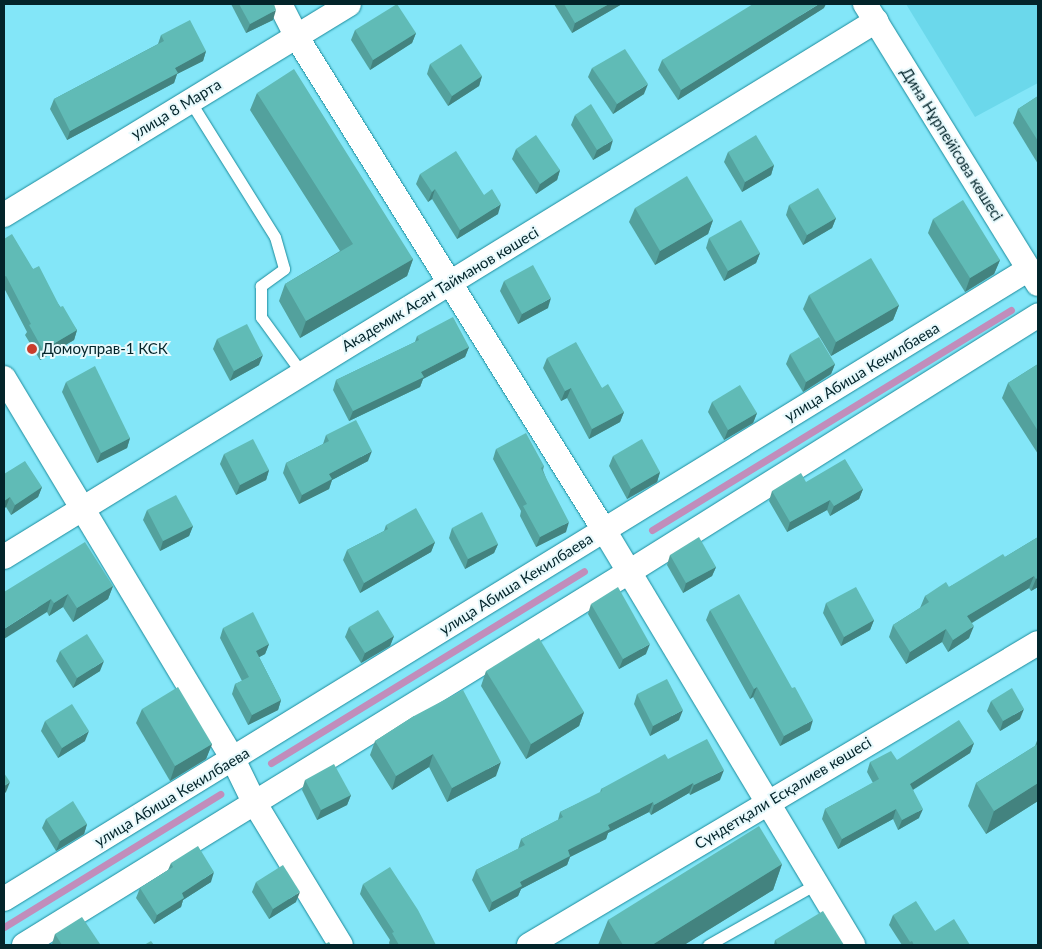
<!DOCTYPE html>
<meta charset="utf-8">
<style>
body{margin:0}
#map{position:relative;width:1042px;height:949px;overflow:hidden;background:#83e6f8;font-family:Lato,sans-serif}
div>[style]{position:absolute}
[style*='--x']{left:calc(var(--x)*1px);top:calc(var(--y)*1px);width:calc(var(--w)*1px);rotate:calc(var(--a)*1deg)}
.built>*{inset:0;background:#6bd8eb}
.stream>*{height:7px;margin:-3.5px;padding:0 3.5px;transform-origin:3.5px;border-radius:3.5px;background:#c18dbb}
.roads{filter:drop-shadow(0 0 1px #1b8b9c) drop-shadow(0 0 1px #1b8b9c)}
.lane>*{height:11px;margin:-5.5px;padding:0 5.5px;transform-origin:5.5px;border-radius:5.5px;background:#fff}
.street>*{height:24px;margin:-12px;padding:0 12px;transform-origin:12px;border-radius:12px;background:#fff}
.wall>*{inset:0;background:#53a19d}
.shaded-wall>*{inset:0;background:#43837f}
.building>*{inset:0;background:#60bbb6}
.dots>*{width:14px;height:14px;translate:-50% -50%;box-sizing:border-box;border:2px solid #e7f9fc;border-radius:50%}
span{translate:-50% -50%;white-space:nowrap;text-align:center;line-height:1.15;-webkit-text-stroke:4px #e7f9fc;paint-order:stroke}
.street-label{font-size:15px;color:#03242a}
.poi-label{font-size:15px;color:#03242a}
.left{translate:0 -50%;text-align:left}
.frame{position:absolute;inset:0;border:5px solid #03242a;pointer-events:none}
</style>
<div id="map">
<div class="built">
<div style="clip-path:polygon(906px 4px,1038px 4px,1038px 83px,975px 117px)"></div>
</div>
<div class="stream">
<div style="--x:652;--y:530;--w:421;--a:-31.5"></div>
<div style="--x:271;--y:763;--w:367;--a:-31.5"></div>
<div style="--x:4;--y:927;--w:254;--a:-31.6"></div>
</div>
<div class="roads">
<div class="lane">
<div style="--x:190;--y:101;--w:160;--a:58"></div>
<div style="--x:275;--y:237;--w:33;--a:74"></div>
<div style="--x:284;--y:269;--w:29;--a:144"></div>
<div style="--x:261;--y:286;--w:31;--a:90"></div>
<div style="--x:261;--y:317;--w:68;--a:54"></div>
<div style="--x:708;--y:945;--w:124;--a:-29.5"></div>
</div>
<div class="street">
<div style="--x:280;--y:4;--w:36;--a:63"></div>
<div style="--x:296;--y:36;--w:582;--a:58.06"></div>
<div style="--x:604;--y:530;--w:484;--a:59"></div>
<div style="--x:865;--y:4;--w:329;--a:58.3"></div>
<div style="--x:4;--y:215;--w:404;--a:-31.4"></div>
<div style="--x:4;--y:378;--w:445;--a:59"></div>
<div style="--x:233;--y:759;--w:48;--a:64"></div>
<div style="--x:254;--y:802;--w:167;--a:58.7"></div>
<div style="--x:4;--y:557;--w:1024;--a:-31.58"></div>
<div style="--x:4;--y:899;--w:1203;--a:-31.58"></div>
<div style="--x:24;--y:945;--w:711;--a:-31.66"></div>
<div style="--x:629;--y:572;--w:483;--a:-32.1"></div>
<div style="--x:529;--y:945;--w:592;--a:-30.68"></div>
</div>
</div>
<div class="wall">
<div style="clip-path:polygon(231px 4px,274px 4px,273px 20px,246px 33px)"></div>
<div style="clip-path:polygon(554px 4px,622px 4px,572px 33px)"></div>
<div style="clip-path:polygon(824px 8px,678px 100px,658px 70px,662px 60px)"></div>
<div style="clip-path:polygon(355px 30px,416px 33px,412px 43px,370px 70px,351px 40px)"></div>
<div style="clip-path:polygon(161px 35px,206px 51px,203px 61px,177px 74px,174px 83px,67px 140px,50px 109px,54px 99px,158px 44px)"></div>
<div style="clip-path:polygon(430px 64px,482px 76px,479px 86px,448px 106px,427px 74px)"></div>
<div style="clip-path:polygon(592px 68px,644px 94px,613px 114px,588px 77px)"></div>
<div style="clip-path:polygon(257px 93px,413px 259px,407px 276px,300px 338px,279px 301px,285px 284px,340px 251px,250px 110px)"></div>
<div style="clip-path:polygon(1038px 96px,1038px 164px,1013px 123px,1018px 109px)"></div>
<div style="clip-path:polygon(575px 115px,610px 150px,593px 160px,571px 125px)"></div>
<div style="clip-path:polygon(516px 149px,560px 170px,557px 180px,536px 194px,512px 159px)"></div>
<div style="clip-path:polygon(728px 152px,774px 165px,771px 175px,742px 192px,724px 162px)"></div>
<div style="clip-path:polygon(420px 174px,484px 195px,498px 214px,457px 239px,432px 199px,428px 202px,416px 184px)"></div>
<div style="clip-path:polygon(789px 205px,836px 218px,832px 228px,803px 245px,786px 215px)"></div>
<div style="clip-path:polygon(635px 208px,713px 220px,708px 234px,655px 265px,629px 222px)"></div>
<div style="clip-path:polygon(933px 219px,1000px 260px,994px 274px,965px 292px,928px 233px)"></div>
<div style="clip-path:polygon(709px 238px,760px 253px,756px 263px,724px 281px,706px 248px)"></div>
<div style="clip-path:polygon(4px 239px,33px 269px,77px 330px,74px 340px,40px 360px,25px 335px,27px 332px,4px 288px)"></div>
<div style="clip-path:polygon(504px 281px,548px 308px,518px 324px,500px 291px)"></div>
<div style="clip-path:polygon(809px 295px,899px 305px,893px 320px,831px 356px,803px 309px)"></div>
<div style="clip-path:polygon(417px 336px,469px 347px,465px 357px,423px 379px,420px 387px,349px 421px,333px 390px,336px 380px,415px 342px)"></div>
<div style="clip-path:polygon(217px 339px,259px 365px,230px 381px,213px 349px)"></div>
<div style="clip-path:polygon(790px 354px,835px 364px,831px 374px,803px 392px,786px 364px)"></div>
<div style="clip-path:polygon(547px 358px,602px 388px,624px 412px,620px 422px,589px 439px,567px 398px,561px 401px,543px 368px)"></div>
<div style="clip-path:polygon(1038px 364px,1038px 454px,1002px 398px,1008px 383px)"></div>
<div style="clip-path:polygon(66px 382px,130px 438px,127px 448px,97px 463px,62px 392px)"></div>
<div style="clip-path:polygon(712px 402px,757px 413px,753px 423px,724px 440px,708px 412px)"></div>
<div style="clip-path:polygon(326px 435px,368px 461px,332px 480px,329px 489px,299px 504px,283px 473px,286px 463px,323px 444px)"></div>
<div style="clip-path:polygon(496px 449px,544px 466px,543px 470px,566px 532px,536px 547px,520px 516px,521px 511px,493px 459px)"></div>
<div style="clip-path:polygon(224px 454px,269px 470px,266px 480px,236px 495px,220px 464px)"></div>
<div style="clip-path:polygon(613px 456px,660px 472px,657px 482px,627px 499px,609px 466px)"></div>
<div style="clip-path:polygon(4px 474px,42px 487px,38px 497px,11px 515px,6px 507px)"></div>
<div style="clip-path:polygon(863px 489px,859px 499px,830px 516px,827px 510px,787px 532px,769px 501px,772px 491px)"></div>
<div style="clip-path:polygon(147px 510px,193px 526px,189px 536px,160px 551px,143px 520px)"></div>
<div style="clip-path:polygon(386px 525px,435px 542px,431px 552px,360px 593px,343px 560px,347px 550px,384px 531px)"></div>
<div style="clip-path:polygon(452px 528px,498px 544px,494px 553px,465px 569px,449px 538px)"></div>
<div style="clip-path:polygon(1038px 537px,1038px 587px,1031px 591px,1029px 588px,972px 623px,969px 638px,948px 652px,942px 642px,906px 664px,889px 637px,893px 625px,920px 608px,925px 596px,949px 587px,1005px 557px)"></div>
<div style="clip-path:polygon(670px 555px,716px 567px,712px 576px,683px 593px,667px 565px)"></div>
<div style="clip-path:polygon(113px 586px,108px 599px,73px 622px,63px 607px,49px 616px,47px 612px,4px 592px)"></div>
<div style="clip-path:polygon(826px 603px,874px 620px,870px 630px,841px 646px,823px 613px)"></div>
<div style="clip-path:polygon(591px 604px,646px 654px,619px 669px,588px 614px)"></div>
<div style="clip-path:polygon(710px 610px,810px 730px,780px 746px,753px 697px,750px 699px,706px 620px)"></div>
<div style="clip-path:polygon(349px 627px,394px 636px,390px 646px,361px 663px,345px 637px)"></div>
<div style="clip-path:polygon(223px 628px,269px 644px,265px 654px,259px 657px,281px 700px,278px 710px,248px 725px,232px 694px,235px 684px,242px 681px,220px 638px)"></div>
<div style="clip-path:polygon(60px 651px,100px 671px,73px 688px,56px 661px)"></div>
<div style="clip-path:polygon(486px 671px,584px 712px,579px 726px,526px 759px,481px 686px)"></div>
<div style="clip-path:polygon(637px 694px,679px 720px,650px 736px,634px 704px)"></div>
<div style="clip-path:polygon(991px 701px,1020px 719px,1000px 731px,987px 711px)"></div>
<div style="clip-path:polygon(142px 709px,212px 744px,206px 759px,170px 781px,136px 723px)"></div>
<div style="clip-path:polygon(414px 716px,496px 776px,447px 802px,429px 767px,392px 790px,370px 755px,375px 741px)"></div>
<div style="clip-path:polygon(45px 721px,85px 741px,58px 758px,41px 731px)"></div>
<div style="clip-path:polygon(1038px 738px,1038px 801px,986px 834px,968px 806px,976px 783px,1035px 746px)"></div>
<div style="clip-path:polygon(974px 743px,970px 753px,913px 790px,919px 818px,898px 830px,893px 819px,838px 849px,822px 819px,825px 809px,873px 783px,867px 772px,870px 762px,897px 760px)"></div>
<div style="clip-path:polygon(668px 759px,720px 780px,690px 795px,689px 793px,651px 815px,649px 812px,608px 833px,606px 839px,570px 857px,567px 865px,521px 889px,518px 896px,489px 912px,472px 880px,476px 870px,518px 849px,521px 839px,558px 820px,560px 812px,600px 793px,601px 789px)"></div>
<div style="clip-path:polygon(305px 780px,351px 795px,347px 805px,317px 820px,302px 790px)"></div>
<div style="clip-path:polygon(46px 819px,87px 824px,84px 834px,56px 851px,42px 828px)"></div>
<div style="clip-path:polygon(171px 863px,211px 882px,183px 900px,181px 907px,154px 924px,136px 898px,140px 888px,168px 870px)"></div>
<div style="clip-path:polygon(782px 864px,773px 890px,684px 945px,598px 945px,608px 920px)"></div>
<div style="clip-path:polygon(256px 882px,296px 902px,269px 919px,252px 892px)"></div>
<div style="clip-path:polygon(363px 884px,436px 945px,390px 945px,389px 943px,390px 940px,360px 894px)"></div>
<div style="clip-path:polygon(893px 915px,935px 931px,970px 945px,902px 945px,889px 925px)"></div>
<div style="clip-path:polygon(55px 934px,99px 945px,52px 945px,52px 944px)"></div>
<div style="clip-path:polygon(775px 940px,844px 945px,774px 945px)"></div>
</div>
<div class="shaded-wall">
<div style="clip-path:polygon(609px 4px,622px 4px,572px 33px,575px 23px)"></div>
<div style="clip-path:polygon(819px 4px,826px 4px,824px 8px,678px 100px,681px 90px)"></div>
<div style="clip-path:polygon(276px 10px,273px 20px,246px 33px,250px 24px)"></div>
<div style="clip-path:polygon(416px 33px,412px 43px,370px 70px,373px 60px)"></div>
<div style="clip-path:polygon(206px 51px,203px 61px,177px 74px,174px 83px,67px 140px,70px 131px,175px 68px)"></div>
<div style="clip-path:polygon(482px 76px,479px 86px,448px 106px,452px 96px)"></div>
<div style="clip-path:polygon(648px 84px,644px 94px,613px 114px,617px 104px)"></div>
<div style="clip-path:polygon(613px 140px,610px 150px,593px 160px,597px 150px)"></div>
<div style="clip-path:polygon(774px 165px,771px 175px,742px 192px,745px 182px)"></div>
<div style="clip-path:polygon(560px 170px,557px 180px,536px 194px,540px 184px)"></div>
<div style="clip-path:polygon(435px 189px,432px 199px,428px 202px,432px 192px)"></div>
<div style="clip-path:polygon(501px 204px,498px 214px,457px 239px,460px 230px)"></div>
<div style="clip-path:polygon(836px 218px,832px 228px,803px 245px,807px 235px)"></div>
<div style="clip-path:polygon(713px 220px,708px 234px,655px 265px,660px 251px)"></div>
<div style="clip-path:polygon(760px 253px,756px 263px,724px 281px,728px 271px)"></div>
<div style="clip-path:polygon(413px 259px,407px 276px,300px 338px,306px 321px)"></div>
<div style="clip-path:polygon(1000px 260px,994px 274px,965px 292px,970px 278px)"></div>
<div style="clip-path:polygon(551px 298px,548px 308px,518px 324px,522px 314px)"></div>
<div style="clip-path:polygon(899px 305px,893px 320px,831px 356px,836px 342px)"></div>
<div style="clip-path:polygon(77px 330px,74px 340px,40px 360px,43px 350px)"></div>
<div style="clip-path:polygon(469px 347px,465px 357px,423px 379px,420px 387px,349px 421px,353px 411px,421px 372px)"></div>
<div style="clip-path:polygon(263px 355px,259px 365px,230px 381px,234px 371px)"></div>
<div style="clip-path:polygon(835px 364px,831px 374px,803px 392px,806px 382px)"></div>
<div style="clip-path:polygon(571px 388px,567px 398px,561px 401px,565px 391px)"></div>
<div style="clip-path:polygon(624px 412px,620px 422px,589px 439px,592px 429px)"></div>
<div style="clip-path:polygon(757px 413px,753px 423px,724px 440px,728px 430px)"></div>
<div style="clip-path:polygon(130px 438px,127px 448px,97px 463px,101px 453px)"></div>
<div style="clip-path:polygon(372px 451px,368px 461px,332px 480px,329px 489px,299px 504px,302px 495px,329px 474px)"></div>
<div style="clip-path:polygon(269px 470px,266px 480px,236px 495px,240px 485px)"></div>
<div style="clip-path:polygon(660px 472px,657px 482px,627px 499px,631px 489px)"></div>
<div style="clip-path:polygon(42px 487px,38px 497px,11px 515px,15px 505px)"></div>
<div style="clip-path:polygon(863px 489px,859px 499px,830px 516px,834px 506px)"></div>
<div style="clip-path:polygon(10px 497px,6px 507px,4px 509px,4px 501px)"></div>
<div style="clip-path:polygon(830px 500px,827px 510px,787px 532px,790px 522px)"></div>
<div style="clip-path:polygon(569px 522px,566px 532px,536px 547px,540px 537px)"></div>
<div style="clip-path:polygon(193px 526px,189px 536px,160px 551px,163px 541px)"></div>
<div style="clip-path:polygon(435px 542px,431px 552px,360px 593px,364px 583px)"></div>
<div style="clip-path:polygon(498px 544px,494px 553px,465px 569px,468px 559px)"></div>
<div style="clip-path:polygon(716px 567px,712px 576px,683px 593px,686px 583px)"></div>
<div style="clip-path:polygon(1034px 576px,1029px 588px,963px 628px,967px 616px)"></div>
<div style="clip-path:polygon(1038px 577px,1038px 587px,1031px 591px,1036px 579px)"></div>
<div style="clip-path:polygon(113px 586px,108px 599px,73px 622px,77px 608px)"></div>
<div style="clip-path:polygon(68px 594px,63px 607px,49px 616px,54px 603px)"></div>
<div style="clip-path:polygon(51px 599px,47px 612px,4px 639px,4px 629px)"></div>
<div style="clip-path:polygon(874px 620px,870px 630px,841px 646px,844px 637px)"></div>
<div style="clip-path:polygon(974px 626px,969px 638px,948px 652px,953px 640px)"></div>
<div style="clip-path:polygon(946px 629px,942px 642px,906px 664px,910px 652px)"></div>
<div style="clip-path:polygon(394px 636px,390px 646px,361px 663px,365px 653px)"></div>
<div style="clip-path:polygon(269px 644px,265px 654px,252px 661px,256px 651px)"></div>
<div style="clip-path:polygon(650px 644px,646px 654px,619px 669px,623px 659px)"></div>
<div style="clip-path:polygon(104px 661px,100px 671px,73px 688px,77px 678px)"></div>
<div style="clip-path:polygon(757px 687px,753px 697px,750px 699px,754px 689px)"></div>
<div style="clip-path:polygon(281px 700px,278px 710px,248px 725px,252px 715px)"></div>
<div style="clip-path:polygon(1024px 709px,1020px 719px,1000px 731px,1003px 721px)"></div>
<div style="clip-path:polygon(683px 710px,679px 720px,650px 736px,653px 726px)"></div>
<div style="clip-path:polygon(584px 712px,579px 726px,526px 759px,531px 744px)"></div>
<div style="clip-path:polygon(813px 720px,810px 730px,780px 746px,784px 736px)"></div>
<div style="clip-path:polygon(89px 731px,85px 741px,58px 758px,62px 748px)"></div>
<div style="clip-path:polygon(974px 743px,970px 753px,906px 794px,910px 784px)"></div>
<div style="clip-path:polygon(212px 744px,206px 759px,170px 781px,175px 766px)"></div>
<div style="clip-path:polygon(433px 754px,429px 767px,392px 790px,396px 776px)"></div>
<div style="clip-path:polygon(501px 762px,496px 776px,447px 802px,452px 788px)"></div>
<div style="clip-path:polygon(724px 770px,720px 780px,690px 795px,694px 785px)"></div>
<div style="clip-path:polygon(10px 782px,6px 792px,4px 794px,4px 786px)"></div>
<div style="clip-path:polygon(693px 783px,689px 793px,651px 815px,654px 805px)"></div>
<div style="clip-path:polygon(1038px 783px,1038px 801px,986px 834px,994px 811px)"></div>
<div style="clip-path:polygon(351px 795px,347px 805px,317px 820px,321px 810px)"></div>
<div style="clip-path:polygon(653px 802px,649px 812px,608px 833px,606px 839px,570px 857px,567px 865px,521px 889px,518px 896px,489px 912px,492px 902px,520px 882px,568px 850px,608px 825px)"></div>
<div style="clip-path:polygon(896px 809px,893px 819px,838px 849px,842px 839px)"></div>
<div style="clip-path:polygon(923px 809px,919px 818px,898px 830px,902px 820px)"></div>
<div style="clip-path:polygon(87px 824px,84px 834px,56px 851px,60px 841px)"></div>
<div style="clip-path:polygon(782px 864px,773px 890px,684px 945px,652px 945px)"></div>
<div style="clip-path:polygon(214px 872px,211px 882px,183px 900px,181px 907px,154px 924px,157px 915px,182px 893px)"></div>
<div style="clip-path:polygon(300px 892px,296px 902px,269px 919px,273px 909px)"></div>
</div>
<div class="building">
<div style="clip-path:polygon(239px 4px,274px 4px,276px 10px,250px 24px)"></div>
<div style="clip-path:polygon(397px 4px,416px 33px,373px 60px,355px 30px)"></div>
<div style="clip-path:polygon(564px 4px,609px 4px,575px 23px)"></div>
<div style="clip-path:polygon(753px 4px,819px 4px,681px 90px,662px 60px)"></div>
<div style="clip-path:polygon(190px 20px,206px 51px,175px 68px,178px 73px,70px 131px,54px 99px,164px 41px,161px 35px)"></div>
<div style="clip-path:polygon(461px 44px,482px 76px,452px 96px,430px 64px)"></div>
<div style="clip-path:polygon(625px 49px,648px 84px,617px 104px,592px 68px)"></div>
<div style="clip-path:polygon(294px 69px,413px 259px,306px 321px,285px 284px,353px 244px,257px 93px)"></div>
<div style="clip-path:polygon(1038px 96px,1038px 141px,1018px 109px)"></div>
<div style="clip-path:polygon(591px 104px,613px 140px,597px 150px,575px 115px)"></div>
<div style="clip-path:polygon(536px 135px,560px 170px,540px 184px,516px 149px)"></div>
<div style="clip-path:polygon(756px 135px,774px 165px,745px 182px,728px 152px)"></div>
<div style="clip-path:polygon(456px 151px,484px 195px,492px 189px,501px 204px,460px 230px,435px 189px,432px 192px,420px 174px)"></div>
<div style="clip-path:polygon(687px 176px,713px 220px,660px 251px,635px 208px)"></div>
<div style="clip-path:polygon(818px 188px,836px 218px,807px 235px,789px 205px)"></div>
<div style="clip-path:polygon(963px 200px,1000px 260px,970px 278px,933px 219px)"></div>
<div style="clip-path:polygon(741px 220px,760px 253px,728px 271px,709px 238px)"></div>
<div style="clip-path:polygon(12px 234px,33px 269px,39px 266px,60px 307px,63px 306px,77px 330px,43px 350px,29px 325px,31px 324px,6px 276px,4px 277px,4px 239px)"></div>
<div style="clip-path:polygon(871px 258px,899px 305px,836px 342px,809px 295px)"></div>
<div style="clip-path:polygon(533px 265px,551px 298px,522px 314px,504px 281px)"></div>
<div style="clip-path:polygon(453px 317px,469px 347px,421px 372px,424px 377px,353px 411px,336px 380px,419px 340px,417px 336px)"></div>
<div style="clip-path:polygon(247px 324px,263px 355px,234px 371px,217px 339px)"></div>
<div style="clip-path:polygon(819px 337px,835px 364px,806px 382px,790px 354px)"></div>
<div style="clip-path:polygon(576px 342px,602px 388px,608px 384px,624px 412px,592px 429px,571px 388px,565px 391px,547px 358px)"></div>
<div style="clip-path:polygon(1038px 364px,1038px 431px,1008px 383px)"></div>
<div style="clip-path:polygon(95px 366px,130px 438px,101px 453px,66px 382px)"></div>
<div style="clip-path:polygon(740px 385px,757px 413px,728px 430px,712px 402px)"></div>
<div style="clip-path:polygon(356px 420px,372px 451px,329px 474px,332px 479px,302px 495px,286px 463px,329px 441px,326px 435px)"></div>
<div style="clip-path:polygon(526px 433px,544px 466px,541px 468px,569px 522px,540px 537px,523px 506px,527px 504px,496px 449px)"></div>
<div style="clip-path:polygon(253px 439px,269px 470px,240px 485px,224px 454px)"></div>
<div style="clip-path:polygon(642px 439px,660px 472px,631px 489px,613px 456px)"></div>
<div style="clip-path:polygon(845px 459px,863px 489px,834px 506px,830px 500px,790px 522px,772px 491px,801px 473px,806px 482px)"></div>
<div style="clip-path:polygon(25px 461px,42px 487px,15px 505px,10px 497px,4px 501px,4px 474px)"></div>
<div style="clip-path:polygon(176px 495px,193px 526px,163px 541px,147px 510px)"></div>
<div style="clip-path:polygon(416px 508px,435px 542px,364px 583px,347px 550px,388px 529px,386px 525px)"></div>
<div style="clip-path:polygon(482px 512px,498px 544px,468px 559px,452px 528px)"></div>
<div style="clip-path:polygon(699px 537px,716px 567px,686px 583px,670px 555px)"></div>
<div style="clip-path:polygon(1038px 537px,1038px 577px,1036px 579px,1034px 576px,967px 616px,974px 626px,953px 640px,946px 629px,910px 652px,893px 625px,929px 602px,925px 596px,946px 582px,949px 587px,1003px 554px,1005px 557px)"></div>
<div style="clip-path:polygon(85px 542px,113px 586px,77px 608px,68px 594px,54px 603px,51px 599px,4px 629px,4px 592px)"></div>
<div style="clip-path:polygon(618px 587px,650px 644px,623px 659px,591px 604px)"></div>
<div style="clip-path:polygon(856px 587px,874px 620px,844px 637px,826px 603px)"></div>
<div style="clip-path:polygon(739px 594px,792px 688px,795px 687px,813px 720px,784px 736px,757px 687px,754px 689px,710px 610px)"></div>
<div style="clip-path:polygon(378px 610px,394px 636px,365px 653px,349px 627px)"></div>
<div style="clip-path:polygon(253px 612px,269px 644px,256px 651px,281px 700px,252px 715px,235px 684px,249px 677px,223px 628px)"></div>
<div style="clip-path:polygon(87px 634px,104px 661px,77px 678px,60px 651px)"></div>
<div style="clip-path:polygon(539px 638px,584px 712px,531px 744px,486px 671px)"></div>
<div style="clip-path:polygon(667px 679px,683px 710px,653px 726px,637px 694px)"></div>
<div style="clip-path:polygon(178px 687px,212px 744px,175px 766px,142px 709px)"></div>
<div style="clip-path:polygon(1012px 688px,1024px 709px,1003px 721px,991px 701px)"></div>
<div style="clip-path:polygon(463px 690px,501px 762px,452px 788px,433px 754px,396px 776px,375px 741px,414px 716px)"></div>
<div style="clip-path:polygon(72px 704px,89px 731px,62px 748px,45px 721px)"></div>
<div style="clip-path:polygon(959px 720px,974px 743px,910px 784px,923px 809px,902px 820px,896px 809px,842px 839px,825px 809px,879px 779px,870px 762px,891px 751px,897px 760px)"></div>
<div style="clip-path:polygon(707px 739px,724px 770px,694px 785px,693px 783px,654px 805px,653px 802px,608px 825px,610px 829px,568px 850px,570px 856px,520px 882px,522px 886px,492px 902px,476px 870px,525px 845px,521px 839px,563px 817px,560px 812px,602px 791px,601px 789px,665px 754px,668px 759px)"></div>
<div style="clip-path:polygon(1038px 744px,1038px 783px,994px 811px,976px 783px)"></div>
<div style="clip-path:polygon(334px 764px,351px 795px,321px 810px,305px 780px)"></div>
<div style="clip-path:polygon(4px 773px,10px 782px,4px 786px)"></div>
<div style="clip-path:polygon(73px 801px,87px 824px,60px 841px,46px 819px)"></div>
<div style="clip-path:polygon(759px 826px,782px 864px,652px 945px,623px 945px,608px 920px)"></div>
<div style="clip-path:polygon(198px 846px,214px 872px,182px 893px,184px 898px,157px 915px,140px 888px,173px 867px,171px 863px)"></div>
<div style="clip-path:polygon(283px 865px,300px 892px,273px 909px,256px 882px)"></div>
<div style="clip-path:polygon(390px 867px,418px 910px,436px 945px,399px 945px,392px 933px,394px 932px,363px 884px)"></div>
<div style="clip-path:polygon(916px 901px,935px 931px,954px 919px,970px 945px,914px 945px,912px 941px,910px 942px,893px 915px)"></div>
<div style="clip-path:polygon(823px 911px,844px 945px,778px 945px,775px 940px)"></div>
<div style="clip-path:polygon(82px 917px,100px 944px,98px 945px,62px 945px,55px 934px)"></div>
<div style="clip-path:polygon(151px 941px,154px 945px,144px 945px)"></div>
<div style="clip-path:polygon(329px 942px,331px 945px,323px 945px)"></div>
</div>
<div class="dots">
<div style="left:32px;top:349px;background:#c93d2b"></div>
</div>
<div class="street-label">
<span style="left:176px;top:109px;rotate:-31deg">улица 8 Марта</span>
<span style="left:952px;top:144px;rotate:58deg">Дина Нұрпейісова көшесі</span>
<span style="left:440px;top:289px;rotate:-31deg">Академик Асан Тайманов көшесі</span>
<span style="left:862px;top:372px;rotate:-31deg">улица Абиша Кекилбаева</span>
<span style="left:516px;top:584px;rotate:-32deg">улица Абиша Кекилбаева</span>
<span style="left:783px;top:793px;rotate:-31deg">Сүндетқали Есқалиев көшесі</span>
<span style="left:172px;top:797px;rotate:-31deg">улица Абиша Кекилбаева</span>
</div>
<div class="poi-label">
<span class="left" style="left:42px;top:349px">Домоуправ-1 КСК</span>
</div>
<div class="frame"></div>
</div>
